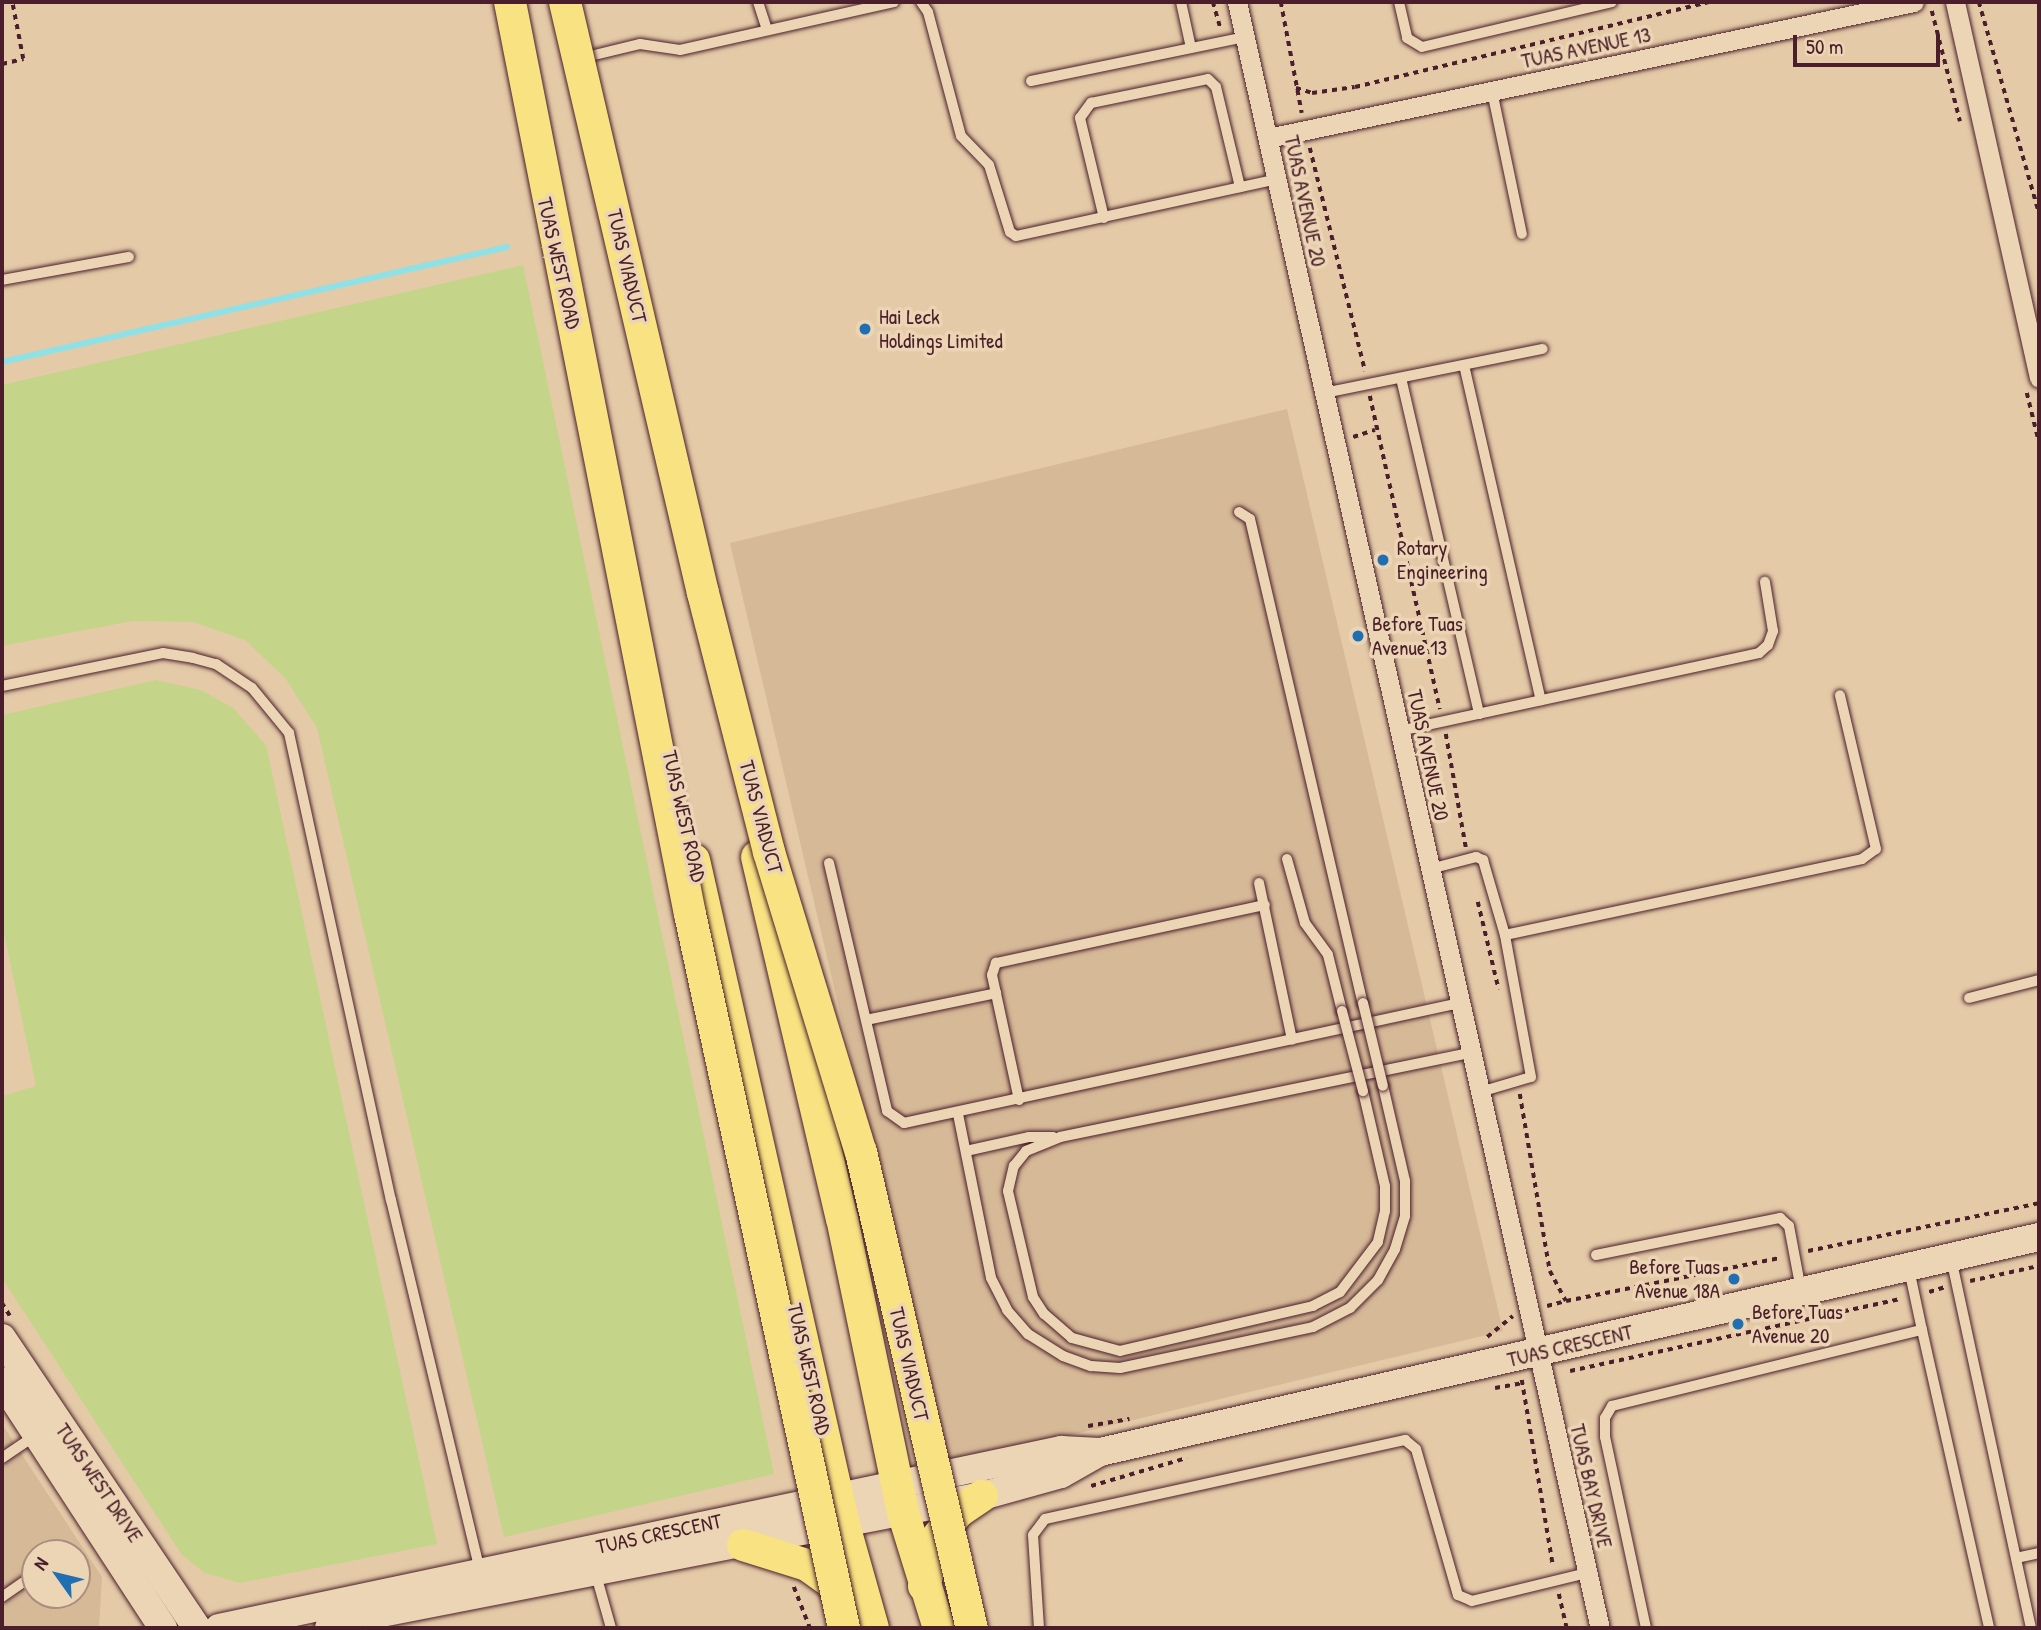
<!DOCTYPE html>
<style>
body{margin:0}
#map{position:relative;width:2041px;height:1630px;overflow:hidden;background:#e4caa7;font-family:"Patrick Hand",sans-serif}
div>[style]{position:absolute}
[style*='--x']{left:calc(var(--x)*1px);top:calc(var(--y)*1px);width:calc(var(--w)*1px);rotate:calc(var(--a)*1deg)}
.built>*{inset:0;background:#d6b997}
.green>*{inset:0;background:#c4d589}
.stream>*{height:6px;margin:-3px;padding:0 3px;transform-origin:3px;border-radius:3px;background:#8fe1e6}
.path>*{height:3.5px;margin-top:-1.75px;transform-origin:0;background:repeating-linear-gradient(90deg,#4a1f2b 0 5px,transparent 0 10px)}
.roads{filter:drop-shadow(0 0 2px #4a1f2b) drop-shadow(0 0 2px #4a1f2b)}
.lane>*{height:10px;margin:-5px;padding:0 5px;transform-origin:5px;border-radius:5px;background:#ecd5b5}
.street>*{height:19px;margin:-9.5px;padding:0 9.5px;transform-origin:9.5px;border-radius:9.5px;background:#ecd5b5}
.secondary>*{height:28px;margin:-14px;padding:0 14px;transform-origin:14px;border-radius:14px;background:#ecd5b5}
.primary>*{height:32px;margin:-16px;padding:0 16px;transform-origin:16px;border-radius:16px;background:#f8e281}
.bridges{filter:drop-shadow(0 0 2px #4a1f2b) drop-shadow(0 0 2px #4a1f2b)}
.lane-bridge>*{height:10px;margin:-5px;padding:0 5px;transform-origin:5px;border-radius:5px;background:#ecd5b5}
.primary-bridge>*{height:32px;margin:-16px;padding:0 16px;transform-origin:16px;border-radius:16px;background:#f8e281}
.dots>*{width:19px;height:19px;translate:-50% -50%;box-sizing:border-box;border:4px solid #ecd5b5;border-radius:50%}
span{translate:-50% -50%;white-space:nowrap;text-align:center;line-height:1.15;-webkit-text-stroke:7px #ecd5b5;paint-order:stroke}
.street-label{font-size:21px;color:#4a1f2b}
.poi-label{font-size:21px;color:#4a1f2b}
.left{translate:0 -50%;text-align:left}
.right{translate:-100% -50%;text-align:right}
.frame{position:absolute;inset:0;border:4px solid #4a1f2b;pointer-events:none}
.north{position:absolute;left:21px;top:1539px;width:70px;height:70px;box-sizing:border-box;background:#ecd5b5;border:2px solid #ab8c7e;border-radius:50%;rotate:304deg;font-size:19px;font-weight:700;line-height:28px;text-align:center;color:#4a1f2b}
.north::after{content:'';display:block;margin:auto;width:24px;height:32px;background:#1f6fb2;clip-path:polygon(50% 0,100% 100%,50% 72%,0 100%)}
.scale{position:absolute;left:1793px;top:35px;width:147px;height:32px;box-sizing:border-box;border:4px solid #4a1f2b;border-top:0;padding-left:9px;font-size:21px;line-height:24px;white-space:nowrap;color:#4a1f2b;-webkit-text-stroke:5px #ecd5b5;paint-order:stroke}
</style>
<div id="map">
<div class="built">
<div style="clip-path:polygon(1287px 409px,1503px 1331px,946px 1465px,730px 543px)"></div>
<div style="clip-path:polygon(evenodd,2px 1424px,102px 1577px,99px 1628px,2px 1628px,2px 1424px,35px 1553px,77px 1553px,77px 1595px,35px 1595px,35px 1553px)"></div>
</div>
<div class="green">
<div style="clip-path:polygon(523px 265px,774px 1474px,504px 1537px,317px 728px,286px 679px,245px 640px,193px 622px,132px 621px,2px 646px,2px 385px)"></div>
<div style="clip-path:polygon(156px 680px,201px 690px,233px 708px,266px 745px,437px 1544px,240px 1583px,205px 1573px,182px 1555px,2px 1278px,2px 1096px,36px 1086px,2px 924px,2px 715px)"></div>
</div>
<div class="stream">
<div style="--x:2;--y:362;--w:518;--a:-12.83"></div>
</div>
<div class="path">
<div style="--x:1213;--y:2;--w:26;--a:74"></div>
<div style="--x:1281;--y:2;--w:113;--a:79.3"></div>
<div style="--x:1979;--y:2;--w:218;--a:74.1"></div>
<div style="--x:1932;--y:11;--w:114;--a:75.7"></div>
<div style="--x:2;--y:64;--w:22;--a:-13"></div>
<div style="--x:23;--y:59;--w:58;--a:-100.9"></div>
<div style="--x:1296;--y:88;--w:17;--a:17"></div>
<div style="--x:1312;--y:93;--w:43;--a:-7.9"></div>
<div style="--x:1355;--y:87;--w:363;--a:-13.5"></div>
<div style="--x:1310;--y:148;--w:230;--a:76.1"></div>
<div style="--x:2027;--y:393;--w:50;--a:76.2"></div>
<div style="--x:1370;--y:396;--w:321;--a:77.4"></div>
<div style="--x:1353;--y:437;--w:23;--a:-18"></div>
<div style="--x:1446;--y:734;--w:115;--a:80"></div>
<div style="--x:1478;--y:902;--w:90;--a:76.6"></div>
<div style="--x:1520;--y:1094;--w:180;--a:80.4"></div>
<div style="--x:1550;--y:1271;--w:34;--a:62"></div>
<div style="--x:1566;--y:1301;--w:218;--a:-11.4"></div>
<div style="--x:1808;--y:1251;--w:236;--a:-11.7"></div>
<div style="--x:1970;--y:1281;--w:71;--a:-12.3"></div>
<div style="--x:1929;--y:1292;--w:17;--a:-17"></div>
<div style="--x:2;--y:1303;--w:15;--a:58"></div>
<div style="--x:1547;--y:1306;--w:20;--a:-15"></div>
<div style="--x:1487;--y:1337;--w:33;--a:-39"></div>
<div style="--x:1570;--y:1371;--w:339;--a:-12.3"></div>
<div style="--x:1522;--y:1380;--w:189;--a:80.5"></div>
<div style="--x:1495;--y:1388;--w:27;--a:-10"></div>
<div style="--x:1088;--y:1426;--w:42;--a:-9.7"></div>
<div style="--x:1091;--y:1486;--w:100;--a:-16.3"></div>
<div style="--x:794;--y:1587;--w:44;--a:68.7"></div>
<div style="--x:1559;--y:1594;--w:35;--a:77"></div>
</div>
<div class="roads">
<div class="lane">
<div style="--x:758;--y:2;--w:29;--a:72"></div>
<div style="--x:921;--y:2;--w:12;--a:55"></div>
<div style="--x:928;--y:12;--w:128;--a:75.1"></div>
<div style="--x:961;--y:136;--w:40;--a:46"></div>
<div style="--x:989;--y:165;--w:70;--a:72.6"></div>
<div style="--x:1010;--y:232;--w:7;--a:34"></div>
<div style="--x:1016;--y:236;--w:267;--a:-12.3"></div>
<div style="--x:1181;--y:2;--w:47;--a:77.7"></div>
<div style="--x:1399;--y:2;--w:37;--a:77"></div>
<div style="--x:1407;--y:38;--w:17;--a:31"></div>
<div style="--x:1422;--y:47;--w:195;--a:-13.3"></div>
<div style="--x:582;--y:58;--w:60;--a:-13.6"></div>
<div style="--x:640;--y:44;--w:40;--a:8.5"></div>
<div style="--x:680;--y:50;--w:219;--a:-12.6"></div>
<div style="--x:1031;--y:81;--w:218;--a:-11.6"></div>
<div style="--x:1492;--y:91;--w:146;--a:78.2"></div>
<div style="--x:1104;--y:218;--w:103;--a:-103.5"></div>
<div style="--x:1080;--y:118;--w:19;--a:-54"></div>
<div style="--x:1091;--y:103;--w:119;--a:-11.6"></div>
<div style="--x:1208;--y:79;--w:11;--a:45"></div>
<div style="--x:1216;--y:87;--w:103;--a:76.5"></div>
<div style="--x:2;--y:280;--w:129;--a:-10.3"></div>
<div style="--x:1464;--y:365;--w:344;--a:77.1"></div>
<div style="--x:1401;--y:378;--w:345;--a:76.9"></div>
<div style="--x:1324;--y:393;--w:223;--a:-11.4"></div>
<div style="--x:1239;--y:512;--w:13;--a:32"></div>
<div style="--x:1250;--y:519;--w:497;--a:76.9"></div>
<div style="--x:2;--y:686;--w:164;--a:-11.6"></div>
<div style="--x:163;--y:653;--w:30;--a:9"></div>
<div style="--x:193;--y:658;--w:24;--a:15"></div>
<div style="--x:216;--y:664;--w:43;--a:33.7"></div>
<div style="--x:252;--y:688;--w:58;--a:50.6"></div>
<div style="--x:289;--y:733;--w:478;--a:77.7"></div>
<div style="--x:391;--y:1200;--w:381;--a:76.5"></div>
<div style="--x:1399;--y:731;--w:368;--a:-12.2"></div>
<div style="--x:1759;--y:653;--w:12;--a:-42"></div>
<div style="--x:1768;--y:645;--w:15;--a:-70"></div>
<div style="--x:1773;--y:631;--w:50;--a:-99.3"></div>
<div style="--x:1287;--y:859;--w:66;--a:74.3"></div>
<div style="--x:1305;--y:923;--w:39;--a:54"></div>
<div style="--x:1328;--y:955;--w:58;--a:76"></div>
<div style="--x:829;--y:863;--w:255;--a:76.8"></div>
<div style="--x:887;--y:1111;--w:21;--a:35"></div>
<div style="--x:904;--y:1123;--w:569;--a:-12.18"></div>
<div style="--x:1430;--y:869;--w:48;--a:-14.6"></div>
<div style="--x:1476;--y:857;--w:8;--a:23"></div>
<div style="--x:1483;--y:860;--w:78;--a:73.7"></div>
<div style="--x:1505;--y:935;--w:365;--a:-12"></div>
<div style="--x:1862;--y:859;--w:17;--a:-36"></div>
<div style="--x:1876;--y:849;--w:158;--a:-103.2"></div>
<div style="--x:1259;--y:883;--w:160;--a:78.1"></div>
<div style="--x:1969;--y:998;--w:72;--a:-14.4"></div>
<div style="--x:866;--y:1020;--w:133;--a:-11.7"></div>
<div style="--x:1363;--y:1091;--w:98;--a:77"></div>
<div style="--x:1385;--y:1186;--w:25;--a:90"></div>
<div style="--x:1385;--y:1211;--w:32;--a:103"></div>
<div style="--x:1378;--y:1242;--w:63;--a:127.2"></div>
<div style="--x:1340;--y:1292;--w:30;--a:153"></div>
<div style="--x:1313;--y:1306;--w:198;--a:166.9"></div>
<div style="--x:1120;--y:1351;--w:50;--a:-164.8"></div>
<div style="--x:1072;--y:1338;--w:37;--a:-139"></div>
<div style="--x:1044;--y:1314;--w:20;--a:-123"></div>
<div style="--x:1033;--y:1297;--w:109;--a:-103.3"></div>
<div style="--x:1008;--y:1191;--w:26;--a:-77"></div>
<div style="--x:1014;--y:1166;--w:19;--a:-51"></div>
<div style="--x:1026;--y:1151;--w:37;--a:-22"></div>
<div style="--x:1060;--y:1137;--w:419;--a:-11.6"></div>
<div style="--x:1480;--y:1092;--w:53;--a:-16.4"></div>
<div style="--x:1531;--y:1077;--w:144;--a:-100.4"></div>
<div style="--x:1019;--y:1100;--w:128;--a:-102.2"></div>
<div style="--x:992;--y:975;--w:13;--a:-72"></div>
<div style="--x:996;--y:963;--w:275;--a:-12.2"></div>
<div style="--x:958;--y:1114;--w:167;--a:78.6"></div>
<div style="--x:991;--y:1278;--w:36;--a:63"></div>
<div style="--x:1007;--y:1310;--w:32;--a:49"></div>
<div style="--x:1028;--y:1334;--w:41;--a:32.2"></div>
<div style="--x:1063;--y:1356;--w:30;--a:20"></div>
<div style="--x:1091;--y:1366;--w:29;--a:4"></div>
<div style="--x:1120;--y:1368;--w:197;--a:-12"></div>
<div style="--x:1313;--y:1327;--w:42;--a:-27.2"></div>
<div style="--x:1350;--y:1308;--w:40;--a:-45"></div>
<div style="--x:1378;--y:1280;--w:35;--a:-61"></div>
<div style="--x:1395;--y:1249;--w:34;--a:-73"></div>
<div style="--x:1405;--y:1216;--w:35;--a:-90"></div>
<div style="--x:1405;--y:1181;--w:98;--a:-103"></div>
<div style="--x:966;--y:1151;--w:65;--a:-12.5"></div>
<div style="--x:1029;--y:1137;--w:24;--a:0"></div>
<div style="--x:1596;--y:1255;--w:188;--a:-11.4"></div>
<div style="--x:1780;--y:1218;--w:12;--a:42"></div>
<div style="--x:1789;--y:1226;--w:65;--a:79.4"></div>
<div style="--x:1951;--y:1258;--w:379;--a:77.8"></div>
<div style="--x:1909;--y:1269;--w:62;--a:78"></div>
<div style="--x:2;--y:1458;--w:41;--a:-34.1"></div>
<div style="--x:2016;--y:1558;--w:24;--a:-12"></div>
<div style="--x:596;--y:1575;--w:55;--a:74.2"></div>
<div style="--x:2;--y:1597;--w:40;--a:-34.9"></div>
<div style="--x:1039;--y:1628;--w:93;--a:-93.7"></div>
<div style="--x:1033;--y:1535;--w:20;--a:-53"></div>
<div style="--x:1045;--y:1519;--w:369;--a:-12.4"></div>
<div style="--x:1405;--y:1440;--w:14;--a:39"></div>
<div style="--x:1416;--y:1449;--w:152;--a:74"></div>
<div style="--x:1458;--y:1595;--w:15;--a:23"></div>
<div style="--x:1472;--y:1601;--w:118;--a:-13.7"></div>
<div style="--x:1646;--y:1628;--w:195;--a:-102.1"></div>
<div style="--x:1605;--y:1437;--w:19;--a:-90"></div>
<div style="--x:1605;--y:1418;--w:14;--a:-60"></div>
<div style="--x:1612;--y:1406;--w:319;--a:-13.8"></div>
<div style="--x:1922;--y:1330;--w:305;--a:77.3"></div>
</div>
<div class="street">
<div style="--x:1237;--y:2;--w:1666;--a:77.42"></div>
<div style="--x:1955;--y:2;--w:385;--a:77.4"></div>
<div style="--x:1268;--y:138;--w:660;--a:-11.89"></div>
</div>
<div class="secondary">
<div style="--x:2;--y:1338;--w:349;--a:56.1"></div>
<div style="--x:2;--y:1381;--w:295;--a:56.9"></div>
<div style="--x:371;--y:1615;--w:622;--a:-11.02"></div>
<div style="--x:982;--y:1496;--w:82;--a:-15.6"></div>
<div style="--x:1061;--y:1474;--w:45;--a:-29.4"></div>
<div style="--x:219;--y:1628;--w:861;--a:-11.94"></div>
<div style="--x:1061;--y:1450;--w:39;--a:3"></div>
<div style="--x:1100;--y:1452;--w:963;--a:-12.9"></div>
<div style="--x:329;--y:1628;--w:22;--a:-22"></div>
</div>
<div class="primary">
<div style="--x:757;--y:857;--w:371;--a:76.8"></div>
<div style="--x:842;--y:1218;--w:300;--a:78.3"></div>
<div style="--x:903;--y:1512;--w:121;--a:72.8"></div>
<div style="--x:694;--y:860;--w:682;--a:77.29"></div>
<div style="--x:844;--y:1525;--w:107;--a:74.3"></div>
<div style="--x:743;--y:1545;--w:67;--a:17.4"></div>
<div style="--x:807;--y:1565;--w:52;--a:35.5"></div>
<div style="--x:924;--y:1586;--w:53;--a:-73.6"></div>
<div style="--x:939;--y:1535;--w:30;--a:-50"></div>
<div style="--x:958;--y:1512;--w:29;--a:-34"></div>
</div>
</div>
<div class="bridges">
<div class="lane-bridge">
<div style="--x:1363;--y:1003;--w:85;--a:76.5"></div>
<div style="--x:1342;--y:1011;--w:83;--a:75.3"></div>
</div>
<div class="primary-bridge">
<div style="--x:510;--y:2;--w:930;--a:78.84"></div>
<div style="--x:690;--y:914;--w:730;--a:77.83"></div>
<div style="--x:565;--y:2;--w:607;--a:76.86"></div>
<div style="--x:703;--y:593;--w:267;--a:75.7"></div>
<div style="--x:769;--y:852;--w:314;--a:73"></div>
<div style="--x:861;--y:1152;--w:489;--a:76.9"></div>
</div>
</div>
<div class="dots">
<div style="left:865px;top:329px;background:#1f6fb2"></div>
<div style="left:1383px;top:560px;background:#1f6fb2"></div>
<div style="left:1358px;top:636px;background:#1f6fb2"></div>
<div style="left:1734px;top:1279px;background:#1f6fb2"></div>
<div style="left:1738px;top:1324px;background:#1f6fb2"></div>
</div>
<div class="street-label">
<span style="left:1586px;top:48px;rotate:-12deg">TUAS AVENUE 13</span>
<span style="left:1305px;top:201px;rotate:78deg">TUAS AVENUE 20</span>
<span style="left:559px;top:263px;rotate:77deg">TUAS WEST ROAD</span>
<span style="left:627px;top:266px;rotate:77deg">TUAS VIADUCT</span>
<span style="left:1428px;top:755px;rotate:78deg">TUAS AVENUE 20</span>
<span style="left:684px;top:816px;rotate:77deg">TUAS WEST ROAD</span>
<span style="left:761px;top:817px;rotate:75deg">TUAS VIADUCT</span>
<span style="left:1570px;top:1346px;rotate:-13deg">TUAS CRESCENT</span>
<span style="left:909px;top:1364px;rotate:77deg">TUAS VIADUCT</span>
<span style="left:809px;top:1369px;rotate:77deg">TUAS WEST ROAD</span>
<span style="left:99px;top:1483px;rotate:56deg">TUAS WEST DRIVE</span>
<span style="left:1591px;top:1486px;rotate:77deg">TUAS BAY DRIVE</span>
<span style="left:659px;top:1534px;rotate:-12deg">TUAS CRESCENT</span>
</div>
<div class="poi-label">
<span class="left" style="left:879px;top:329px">Hai Leck<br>Holdings Limited</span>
<span class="left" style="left:1397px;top:560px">Rotary<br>Engineering</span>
<span class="left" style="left:1372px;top:636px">Before Tuas<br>Avenue 13</span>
<span class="right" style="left:1720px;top:1279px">Before Tuas<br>Avenue 18A</span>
<span class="left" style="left:1752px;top:1324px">Before Tuas<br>Avenue 20</span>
</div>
<div class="frame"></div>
<div class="north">N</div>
<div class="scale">50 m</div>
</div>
